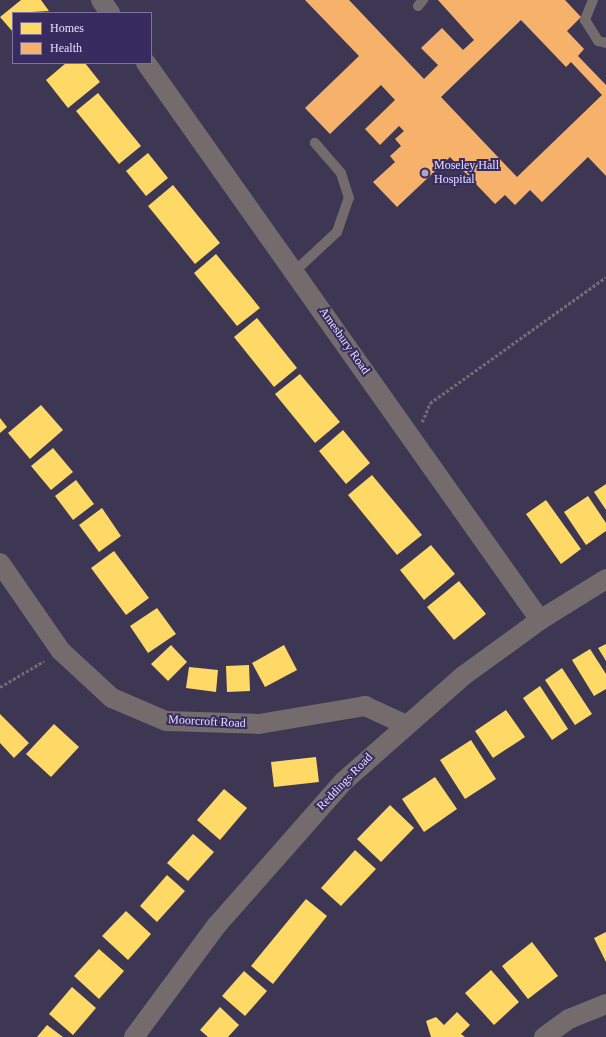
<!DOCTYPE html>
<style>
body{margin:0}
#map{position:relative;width:606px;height:1037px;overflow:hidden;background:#3d3754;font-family:Georgia,serif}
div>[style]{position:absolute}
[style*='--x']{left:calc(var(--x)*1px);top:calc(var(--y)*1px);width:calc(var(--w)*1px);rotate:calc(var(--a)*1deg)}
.homes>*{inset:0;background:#ffd966}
.health>*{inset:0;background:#f6b26b}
.path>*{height:2.5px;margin-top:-1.25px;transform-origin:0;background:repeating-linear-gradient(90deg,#736d73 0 3px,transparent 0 5px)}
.lane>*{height:10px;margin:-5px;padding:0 5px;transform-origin:5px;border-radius:5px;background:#746c6c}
.street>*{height:20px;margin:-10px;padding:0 10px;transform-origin:10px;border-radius:10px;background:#746c6c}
.dots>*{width:11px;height:11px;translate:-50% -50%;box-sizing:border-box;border:2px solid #372b60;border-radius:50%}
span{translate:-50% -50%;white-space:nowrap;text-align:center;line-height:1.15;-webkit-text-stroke:4px #372b60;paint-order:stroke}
.poi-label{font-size:12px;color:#e4e1fc}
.left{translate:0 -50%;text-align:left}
.street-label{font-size:12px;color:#e4e1fc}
.legend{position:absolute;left:12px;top:12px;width:140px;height:52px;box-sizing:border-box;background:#372b60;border:1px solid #7c749e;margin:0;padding:5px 7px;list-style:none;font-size:12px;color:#e4e1fc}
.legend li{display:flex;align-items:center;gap:8px;height:20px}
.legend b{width:20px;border:1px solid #7c749e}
</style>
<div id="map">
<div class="homes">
<div style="clip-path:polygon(21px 0,41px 0,49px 11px,13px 13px,13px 32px,0 17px)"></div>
<div style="clip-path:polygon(66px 63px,85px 63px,100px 82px,68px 108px,46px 80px)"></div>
<div style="clip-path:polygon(98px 93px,141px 146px,119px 164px,76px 111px)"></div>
<div style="clip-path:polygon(148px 153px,168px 178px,146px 196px,126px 171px)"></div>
<div style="clip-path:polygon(173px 185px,220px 243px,195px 264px,148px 206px)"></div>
<div style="clip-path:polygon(216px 254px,260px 308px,237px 326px,194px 273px)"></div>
<div style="clip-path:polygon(257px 318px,297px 368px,274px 387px,234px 337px)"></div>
<div style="clip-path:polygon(300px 374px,340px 422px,315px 443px,275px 394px)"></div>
<div style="clip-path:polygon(41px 405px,63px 430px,30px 459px,8px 433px)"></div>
<div style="clip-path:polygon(0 418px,7px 427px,0 433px)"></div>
<div style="clip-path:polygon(343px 430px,370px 463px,346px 484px,319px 451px)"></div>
<div style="clip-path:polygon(53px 448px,73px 472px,51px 490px,31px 466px)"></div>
<div style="clip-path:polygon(372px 475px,422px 535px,397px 555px,348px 495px)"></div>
<div style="clip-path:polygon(76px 480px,94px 504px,73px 520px,55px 496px)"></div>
<div style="clip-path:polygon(606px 484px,606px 510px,594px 492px)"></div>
<div style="clip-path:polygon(588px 496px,606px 523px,606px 531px,586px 545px,564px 512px)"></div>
<div style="clip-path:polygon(546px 500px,581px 549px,561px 564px,526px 514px)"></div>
<div style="clip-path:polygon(102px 508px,121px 536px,99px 552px,79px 525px)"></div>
<div style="clip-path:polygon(431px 545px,455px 574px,424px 600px,400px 570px)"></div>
<div style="clip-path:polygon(114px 551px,149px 598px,126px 615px,91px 568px)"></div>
<div style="clip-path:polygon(459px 581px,486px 614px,454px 640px,427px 607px)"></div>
<div style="clip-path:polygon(157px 608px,176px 634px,148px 653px,130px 626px)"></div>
<div style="clip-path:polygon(606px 644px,606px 661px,598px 648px)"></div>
<div style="clip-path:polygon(171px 645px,187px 662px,168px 681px,151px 664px)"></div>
<div style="clip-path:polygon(284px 645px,297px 670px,265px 687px,252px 663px)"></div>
<div style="clip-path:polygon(590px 649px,606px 674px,606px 689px,594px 696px,572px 660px)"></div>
<div style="clip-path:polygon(249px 665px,250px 691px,227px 692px,226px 666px)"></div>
<div style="clip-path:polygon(189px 667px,218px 670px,216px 692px,186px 688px)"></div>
<div style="clip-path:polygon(562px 668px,592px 714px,575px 725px,545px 680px)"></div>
<div style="clip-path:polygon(540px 686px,568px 729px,552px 740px,523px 698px)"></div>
<div style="clip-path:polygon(506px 710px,525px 737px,493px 758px,475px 731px)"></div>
<div style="clip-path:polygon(0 714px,29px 743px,14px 758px,0 743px)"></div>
<div style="clip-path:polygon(54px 724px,79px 747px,51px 777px,26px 754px)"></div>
<div style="clip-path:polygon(471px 740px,496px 779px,465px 799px,440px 760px)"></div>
<div style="clip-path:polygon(316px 757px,319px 782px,274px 787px,271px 762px)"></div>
<div style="clip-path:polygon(435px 777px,457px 809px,424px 832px,402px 799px)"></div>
<div style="clip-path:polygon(224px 789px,247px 808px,220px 840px,197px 820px)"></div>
<div style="clip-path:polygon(390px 805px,414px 828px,381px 862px,357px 839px)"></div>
<div style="clip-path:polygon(193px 834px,214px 852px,188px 881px,167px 863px)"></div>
<div style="clip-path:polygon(355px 850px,376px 869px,341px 906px,321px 888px)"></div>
<div style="clip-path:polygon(167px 875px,185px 891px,157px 922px,140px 906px)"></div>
<div style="clip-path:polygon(306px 899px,327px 916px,273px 984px,251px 966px)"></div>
<div style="clip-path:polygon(126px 911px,151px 934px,128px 960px,102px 936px)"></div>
<div style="clip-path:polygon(606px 932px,606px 962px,594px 938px)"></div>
<div style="clip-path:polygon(532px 942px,558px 976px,528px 999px,502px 966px)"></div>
<div style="clip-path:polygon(99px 949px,124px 971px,99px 999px,74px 976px)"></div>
<div style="clip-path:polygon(491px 970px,519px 1002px,494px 1025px,465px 993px)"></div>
<div style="clip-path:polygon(244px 971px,267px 991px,245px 1016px,222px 996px)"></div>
<div style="clip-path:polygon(72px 987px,96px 1008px,73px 1035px,49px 1014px)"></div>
<div style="clip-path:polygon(220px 1007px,239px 1025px,228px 1037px,208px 1037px,200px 1030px)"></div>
<div style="clip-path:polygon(457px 1012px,470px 1025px,461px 1034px,465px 1037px,431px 1037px,426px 1021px,436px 1017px,444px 1025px)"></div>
<div style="clip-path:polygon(47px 1025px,63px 1037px,37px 1037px)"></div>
</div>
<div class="health">
<div style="clip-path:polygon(evenodd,305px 0,349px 0,424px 79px,438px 65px,421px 48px,442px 28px,463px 50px,474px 40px,438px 0,565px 0,581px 17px,567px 31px,584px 49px,578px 56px,606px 85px,606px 176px,588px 157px,542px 202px,530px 190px,515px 205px,505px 195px,495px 204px,450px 157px,397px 207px,373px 182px,395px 162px,390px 156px,401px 146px,395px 139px,404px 131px,399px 126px,380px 145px,365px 129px,395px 100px,381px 85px,330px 134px,305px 108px,359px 56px,305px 0,521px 20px,566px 67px,571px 62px,602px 95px,517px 177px,441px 97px,521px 20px)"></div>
</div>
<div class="path">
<div style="--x:422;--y:422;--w:21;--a:-67"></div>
<div style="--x:430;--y:403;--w:216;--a:-35.6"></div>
<div style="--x:0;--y:687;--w:51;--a:-30.6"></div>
</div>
<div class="lane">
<div style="--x:593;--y:0;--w:22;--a:112"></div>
<div style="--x:585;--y:20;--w:25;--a:58"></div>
<div style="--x:598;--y:41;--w:8;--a:14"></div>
<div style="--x:418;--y:6;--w:8;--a:-50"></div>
<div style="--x:295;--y:271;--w:57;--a:-42.9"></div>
<div style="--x:337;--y:232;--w:36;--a:-71"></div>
<div style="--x:349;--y:198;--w:26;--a:-108"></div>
<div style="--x:341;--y:173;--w:40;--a:-131"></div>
</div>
<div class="street">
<div style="--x:101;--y:0;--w:16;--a:55"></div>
<div style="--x:146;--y:63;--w:682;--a:54.73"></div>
<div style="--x:0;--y:563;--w:107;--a:55.3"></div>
<div style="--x:61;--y:651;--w:69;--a:42.7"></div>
<div style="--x:112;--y:698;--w:59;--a:23.1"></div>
<div style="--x:166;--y:721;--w:93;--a:1.8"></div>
<div style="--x:259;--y:724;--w:108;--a:-9.6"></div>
<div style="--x:365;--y:706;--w:43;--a:24.8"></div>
<div style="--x:134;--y:1037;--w:139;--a:-53.5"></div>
<div style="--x:217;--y:925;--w:192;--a:-48.6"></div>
<div style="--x:344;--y:781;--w:159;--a:-41.4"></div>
<div style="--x:463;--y:676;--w:95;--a:-36"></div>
<div style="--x:540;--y:620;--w:78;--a:-31.8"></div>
<div style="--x:544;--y:1037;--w:31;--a:-36"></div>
<div style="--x:569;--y:1019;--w:40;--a:-22"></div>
</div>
<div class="dots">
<div style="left:425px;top:173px;background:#aaa6c1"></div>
</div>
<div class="poi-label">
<span class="left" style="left:434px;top:173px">Moseley Hall<br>Hospital</span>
</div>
<div class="street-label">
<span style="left:344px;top:341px;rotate:55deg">Amesbury Road</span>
<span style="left:207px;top:722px;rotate:3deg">Moorcroft Road</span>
<span style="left:345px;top:782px;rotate:-46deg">Reddings Road</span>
</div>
<ul class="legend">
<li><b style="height:11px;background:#ffd966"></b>Homes</li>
<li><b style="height:11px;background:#f6b26b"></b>Health</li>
</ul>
</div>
